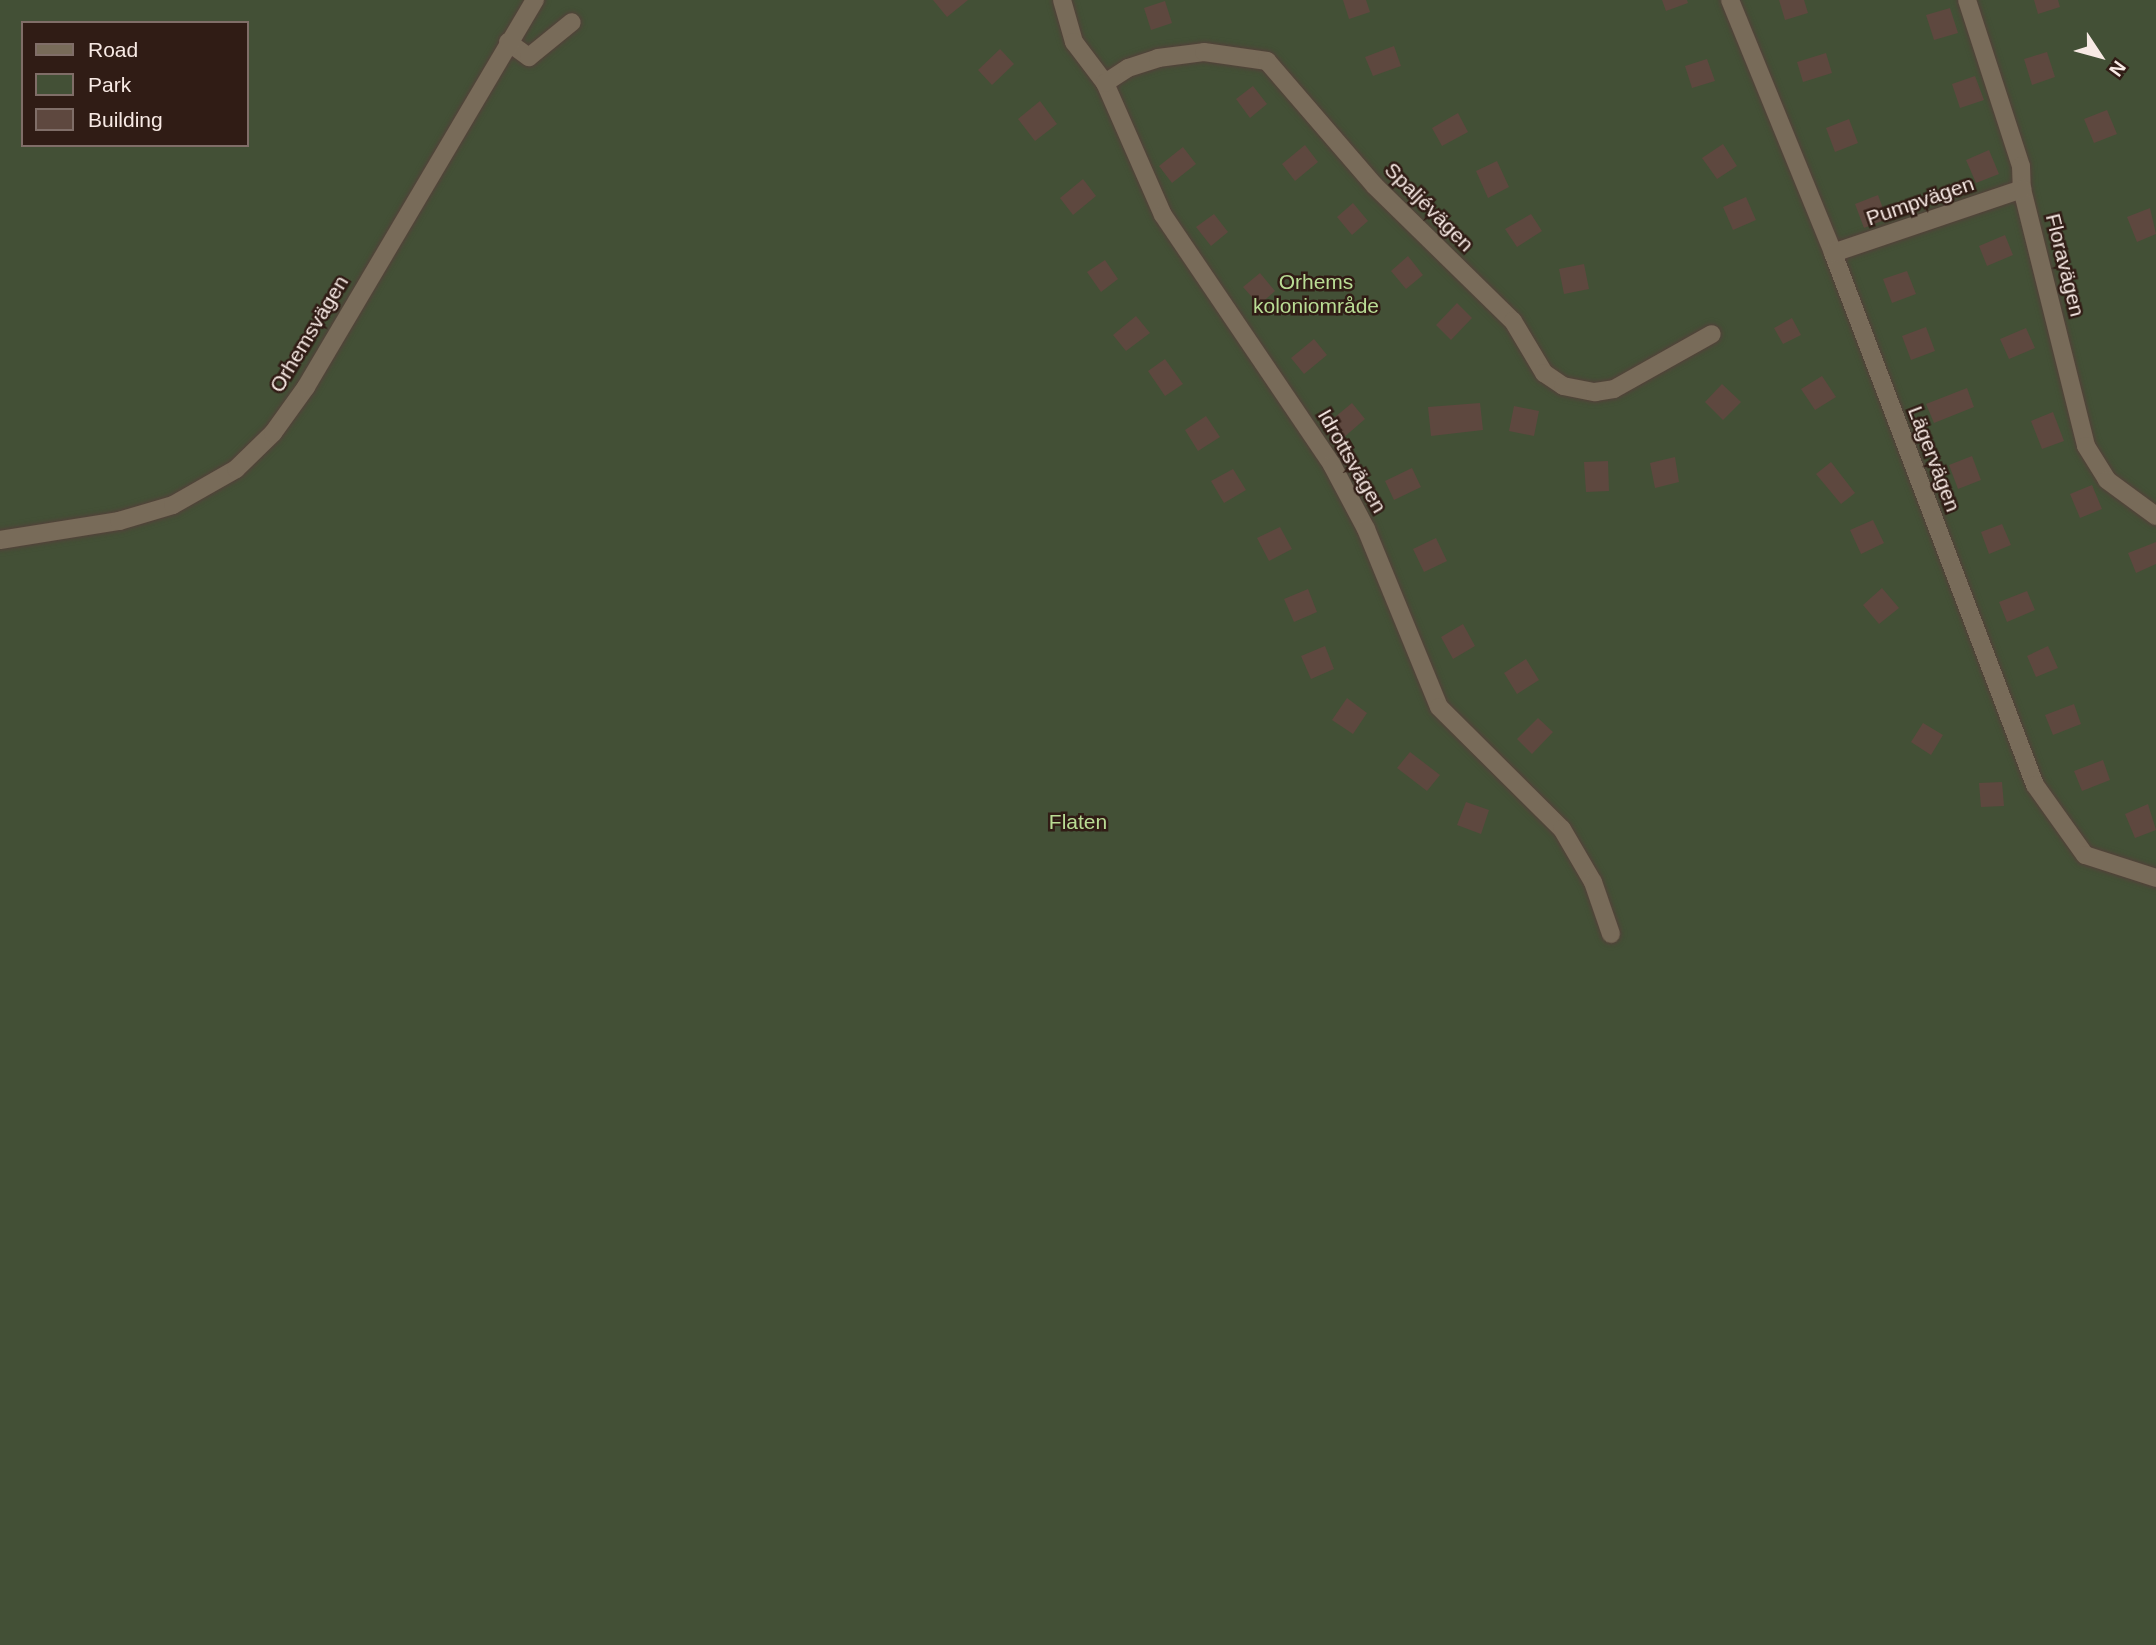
<!DOCTYPE html>
<meta charset="utf-8">
<style>
body{margin:0}
#map{position:relative;width:2156px;height:1645px;overflow:hidden;background:#3a261e;font-family:Arial,sans-serif}
div>[style]{position:absolute}
[style*='--x']{left:calc(var(--x)*1px);top:calc(var(--y)*1px);width:calc(var(--w)*1px);rotate:calc(var(--a)*1deg)}
.green>*{inset:0;background:#435036}
.building>*{inset:0;background:#5e483f}
.roads{filter:drop-shadow(0 0 2px #54413a) drop-shadow(0 0 2px #54413a)}
.minor>*{height:18px;margin:-9px;padding:0 9px;transform-origin:9px;border-radius:9px;background:#786b59}
span{translate:-50% -50%;white-space:nowrap;text-align:center;line-height:1.15;-webkit-text-stroke:5px #301c15;paint-order:stroke}
.street-label{font-size:21px;color:#f7e9e4}
.park-label{font-size:21px;color:#b9dc94}
.legend{position:absolute;left:21px;top:21px;width:228px;height:126px;box-sizing:border-box;background:#301c15;border:2px solid #806e68;margin:0;padding:9px 12px;list-style:none;font-size:21px;color:#f7e9e4}
.legend li{display:flex;align-items:center;gap:14px;height:35px}
.legend b{width:35px;border:2px solid #806e68}
.north{position:absolute;left:2065px;top:21px;width:70px;height:70px;-webkit-text-stroke:5px #301c15;paint-order:stroke;rotate:126deg;font-size:19px;font-weight:700;line-height:28px;text-align:center;color:#f7e9e4}
.north::after{content:'';display:block;margin:auto;width:24px;height:32px;background:#f7e9e4;clip-path:polygon(50% 0,100% 100%,50% 72%,0 100%)}
</style>
<div id="map">
<div class="green">
<div style="clip-path:polygon(evenodd,0 0,2156px 0,2156px 1645px,0 1645px,0 0,23px 23px,247px 23px,247px 145px,23px 145px,23px 23px)"></div>
</div>
<div class="building">
<div style="clip-path:polygon(933px 0,968px 0,947px 17px)"></div>
<div style="clip-path:polygon(1343px 0,1366px 0,1370px 12px,1349px 19px)"></div>
<div style="clip-path:polygon(1662px 0,1687px 0,1688px 3px,1666px 11px)"></div>
<div style="clip-path:polygon(1779px 0,1804px 0,1808px 13px,1785px 20px)"></div>
<div style="clip-path:polygon(2034px 0,2058px 0,2060px 7px,2038px 14px)"></div>
<div style="clip-path:polygon(1165px 1px,1172px 23px,1151px 30px,1144px 8px)"></div>
<div style="clip-path:polygon(1950px 8px,1958px 33px,1934px 40px,1926px 15px)"></div>
<div style="clip-path:polygon(1394px 46px,1401px 66px,1373px 76px,1365px 57px)"></div>
<div style="clip-path:polygon(1000px 49px,1014px 64px,992px 85px,978px 70px)"></div>
<div style="clip-path:polygon(2047px 52px,2055px 77px,2032px 85px,2024px 59px)"></div>
<div style="clip-path:polygon(1826px 53px,1832px 73px,1803px 82px,1797px 62px)"></div>
<div style="clip-path:polygon(1707px 59px,1715px 81px,1692px 88px,1685px 66px)"></div>
<div style="clip-path:polygon(1975px 76px,1984px 100px,1960px 108px,1952px 84px)"></div>
<div style="clip-path:polygon(1253px 86px,1267px 104px,1250px 118px,1236px 99px)"></div>
<div style="clip-path:polygon(1040px 101px,1057px 124px,1035px 141px,1018px 119px)"></div>
<div style="clip-path:polygon(2107px 110px,2117px 134px,2094px 143px,2084px 119px)"></div>
<div style="clip-path:polygon(1458px 113px,1468px 132px,1442px 146px,1432px 128px)"></div>
<div style="clip-path:polygon(1849px 119px,1858px 143px,1835px 152px,1826px 128px)"></div>
<div style="clip-path:polygon(1723px 144px,1737px 166px,1717px 179px,1702px 158px)"></div>
<div style="clip-path:polygon(1305px 145px,1318px 162px,1295px 181px,1282px 164px)"></div>
<div style="clip-path:polygon(1183px 147px,1196px 164px,1172px 183px,1159px 166px)"></div>
<div style="clip-path:polygon(1989px 150px,1999px 174px,1976px 183px,1966px 160px)"></div>
<div style="clip-path:polygon(1497px 161px,1509px 187px,1488px 198px,1476px 171px)"></div>
<div style="clip-path:polygon(1083px 179px,1096px 196px,1073px 215px,1060px 198px)"></div>
<div style="clip-path:polygon(1878px 195px,1887px 219px,1864px 228px,1855px 204px)"></div>
<div style="clip-path:polygon(1746px 197px,1756px 220px,1733px 230px,1723px 207px)"></div>
<div style="clip-path:polygon(1353px 203px,1368px 221px,1352px 235px,1337px 217px)"></div>
<div style="clip-path:polygon(2150px 208px,2156px 234px,2137px 242px,2127px 217px)"></div>
<div style="clip-path:polygon(1214px 214px,1228px 232px,1211px 246px,1196px 227px)"></div>
<div style="clip-path:polygon(1531px 214px,1542px 231px,1517px 247px,1505px 229px)"></div>
<div style="clip-path:polygon(2005px 235px,2013px 255px,1987px 266px,1979px 246px)"></div>
<div style="clip-path:polygon(1408px 256px,1423px 275px,1406px 289px,1391px 271px)"></div>
<div style="clip-path:polygon(1105px 260px,1118px 279px,1101px 292px,1087px 272px)"></div>
<div style="clip-path:polygon(1584px 264px,1589px 289px,1564px 294px,1559px 269px)"></div>
<div style="clip-path:polygon(1907px 271px,1916px 294px,1892px 303px,1883px 279px)"></div>
<div style="clip-path:polygon(1260px 273px,1275px 291px,1259px 305px,1243px 287px)"></div>
<div style="clip-path:polygon(1457px 303px,1472px 318px,1451px 340px,1436px 325px)"></div>
<div style="clip-path:polygon(1136px 316px,1150px 333px,1126px 351px,1113px 335px)"></div>
<div style="clip-path:polygon(1792px 318px,1801px 335px,1783px 344px,1774px 328px)"></div>
<div style="clip-path:polygon(1926px 327px,1935px 351px,1911px 360px,1902px 336px)"></div>
<div style="clip-path:polygon(2026px 328px,2035px 348px,2009px 359px,2000px 339px)"></div>
<div style="clip-path:polygon(1314px 339px,1327px 355px,1304px 374px,1291px 358px)"></div>
<div style="clip-path:polygon(1165px 359px,1183px 384px,1165px 396px,1148px 371px)"></div>
<div style="clip-path:polygon(1822px 376px,1836px 397px,1815px 410px,1801px 389px)"></div>
<div style="clip-path:polygon(1722px 384px,1741px 402px,1723px 420px,1705px 402px)"></div>
<div style="clip-path:polygon(1967px 388px,1974px 407px,1934px 423px,1926px 404px)"></div>
<div style="clip-path:polygon(1352px 403px,1365px 419px,1342px 439px,1329px 422px)"></div>
<div style="clip-path:polygon(1480px 403px,1483px 430px,1431px 436px,1428px 407px)"></div>
<div style="clip-path:polygon(1514px 406px,1539px 411px,1534px 436px,1509px 431px)"></div>
<div style="clip-path:polygon(2053px 412px,2064px 441px,2042px 449px,2031px 421px)"></div>
<div style="clip-path:polygon(1206px 416px,1220px 437px,1198px 451px,1185px 430px)"></div>
<div style="clip-path:polygon(1972px 456px,1981px 480px,1958px 489px,1949px 465px)"></div>
<div style="clip-path:polygon(1675px 457px,1679px 482px,1655px 488px,1650px 463px)"></div>
<div style="clip-path:polygon(1608px 461px,1609px 491px,1586px 492px,1584px 462px)"></div>
<div style="clip-path:polygon(1831px 462px,1855px 493px,1841px 504px,1816px 474px)"></div>
<div style="clip-path:polygon(1412px 468px,1421px 487px,1394px 500px,1385px 481px)"></div>
<div style="clip-path:polygon(1233px 469px,1246px 490px,1224px 503px,1211px 481px)"></div>
<div style="clip-path:polygon(2092px 485px,2102px 509px,2080px 518px,2070px 494px)"></div>
<div style="clip-path:polygon(1873px 520px,1884px 543px,1861px 554px,1850px 530px)"></div>
<div style="clip-path:polygon(2002px 524px,2011px 545px,1989px 554px,1981px 532px)"></div>
<div style="clip-path:polygon(1280px 527px,1292px 549px,1269px 561px,1257px 538px)"></div>
<div style="clip-path:polygon(1436px 538px,1447px 561px,1424px 572px,1413px 549px)"></div>
<div style="clip-path:polygon(2156px 542px,2156px 564px,2136px 573px,2128px 553px)"></div>
<div style="clip-path:polygon(1882px 588px,1899px 608px,1879px 624px,1863px 605px)"></div>
<div style="clip-path:polygon(1308px 589px,1317px 612px,1294px 622px,1284px 599px)"></div>
<div style="clip-path:polygon(2027px 591px,2035px 610px,2007px 622px,1999px 602px)"></div>
<div style="clip-path:polygon(1463px 624px,1475px 646px,1453px 659px,1441px 637px)"></div>
<div style="clip-path:polygon(1325px 646px,1334px 669px,1311px 679px,1301px 656px)"></div>
<div style="clip-path:polygon(2048px 646px,2058px 668px,2036px 677px,2027px 656px)"></div>
<div style="clip-path:polygon(1526px 659px,1539px 680px,1517px 694px,1504px 673px)"></div>
<div style="clip-path:polygon(1347px 698px,1367px 713px,1353px 734px,1332px 720px)"></div>
<div style="clip-path:polygon(2074px 704px,2081px 724px,2053px 735px,2045px 715px)"></div>
<div style="clip-path:polygon(1538px 718px,1553px 732px,1532px 754px,1517px 739px)"></div>
<div style="clip-path:polygon(1923px 723px,1943px 735px,1931px 755px,1911px 742px)"></div>
<div style="clip-path:polygon(1410px 752px,1440px 775px,1427px 791px,1397px 768px)"></div>
<div style="clip-path:polygon(2103px 760px,2110px 780px,2082px 791px,2074px 771px)"></div>
<div style="clip-path:polygon(2002px 782px,2004px 806px,1981px 807px,1979px 783px)"></div>
<div style="clip-path:polygon(1466px 802px,1489px 810px,1481px 834px,1457px 825px)"></div>
<div style="clip-path:polygon(2148px 804px,2156px 830px,2135px 838px,2125px 814px)"></div>
</div>
<div class="roads">
<div class="minor">
<div style="--x:1062;--y:0;--w:44;--a:74.1"></div>
<div style="--x:1074;--y:42;--w:51;--a:52.9"></div>
<div style="--x:1105;--y:83;--w:144;--a:66.3"></div>
<div style="--x:1163;--y:215;--w:302;--a:55.9"></div>
<div style="--x:1332;--y:465;--w:72;--a:62"></div>
<div style="--x:1366;--y:529;--w:192;--a:67.7"></div>
<div style="--x:1439;--y:707;--w:173;--a:44.8"></div>
<div style="--x:1562;--y:829;--w:61;--a:59.7"></div>
<div style="--x:1593;--y:882;--w:55;--a:70.9"></div>
<div style="--x:1730;--y:0;--w:273;--a:67.8"></div>
<div style="--x:1833;--y:253;--w:569;--a:69.21"></div>
<div style="--x:2035;--y:785;--w:86;--a:54.5"></div>
<div style="--x:2085;--y:855;--w:75;--a:17.9"></div>
<div style="--x:1967;--y:0;--w:175;--a:72"></div>
<div style="--x:2021;--y:166;--w:23;--a:88"></div>
<div style="--x:2022;--y:189;--w:265;--a:76"></div>
<div style="--x:2086;--y:446;--w:40;--a:58"></div>
<div style="--x:2107;--y:480;--w:61;--a:36.3"></div>
<div style="--x:508;--y:42;--w:26;--a:36"></div>
<div style="--x:529;--y:57;--w:55;--a:-39.1"></div>
<div style="--x:1105;--y:83;--w:27;--a:-33"></div>
<div style="--x:1128;--y:68;--w:32;--a:-18"></div>
<div style="--x:1158;--y:58;--w:46;--a:-7.4"></div>
<div style="--x:1204;--y:52;--w:64;--a:8.1"></div>
<div style="--x:1267;--y:61;--w:165;--a:49.2"></div>
<div style="--x:1375;--y:186;--w:193;--a:44.4"></div>
<div style="--x:1513;--y:321;--w:61;--a:59.2"></div>
<div style="--x:1544;--y:373;--w:23;--a:34"></div>
<div style="--x:1563;--y:386;--w:33;--a:11"></div>
<div style="--x:1595;--y:392;--w:19;--a:-9"></div>
<div style="--x:1614;--y:389;--w:112;--a:-29.3"></div>
<div style="--x:1833;--y:253;--w:200;--a:-18.7"></div>
<div style="--x:0;--y:540;--w:121;--a:-9.1"></div>
<div style="--x:119;--y:521;--w:56;--a:-16.5"></div>
<div style="--x:173;--y:505;--w:73;--a:-29.7"></div>
<div style="--x:236;--y:469;--w:52;--a:-44.2"></div>
<div style="--x:273;--y:433;--w:57;--a:-54.3"></div>
<div style="--x:306;--y:387;--w:450;--a:-59.4"></div>
</div>
</div>
<div class="street-label">
<span style="left:1920px;top:201px;rotate:-19deg">Pumpvägen</span>
<span style="left:1429px;top:207px;rotate:45deg">Spaljévägen</span>
<span style="left:2065px;top:265px;rotate:76deg">Floravägen</span>
<span style="left:309px;top:334px;rotate:-59deg">Orhemsvägen</span>
<span style="left:1934px;top:459px;rotate:69deg">Lägervägen</span>
<span style="left:1352px;top:461px;rotate:60deg">Idrottsvägen</span>
</div>
<div class="park-label">
<span style="left:1316px;top:294px">Orhems<br>koloniområde</span>
<span style="left:1078px;top:822px">Flaten</span>
</div>
<ul class="legend">
<li><b style="height:9px;background:#786b59"></b>Road</li>
<li><b style="height:19px;background:#435036"></b>Park</li>
<li><b style="height:19px;background:#5e483f"></b>Building</li>
</ul>
<div class="north">N</div>
</div>
